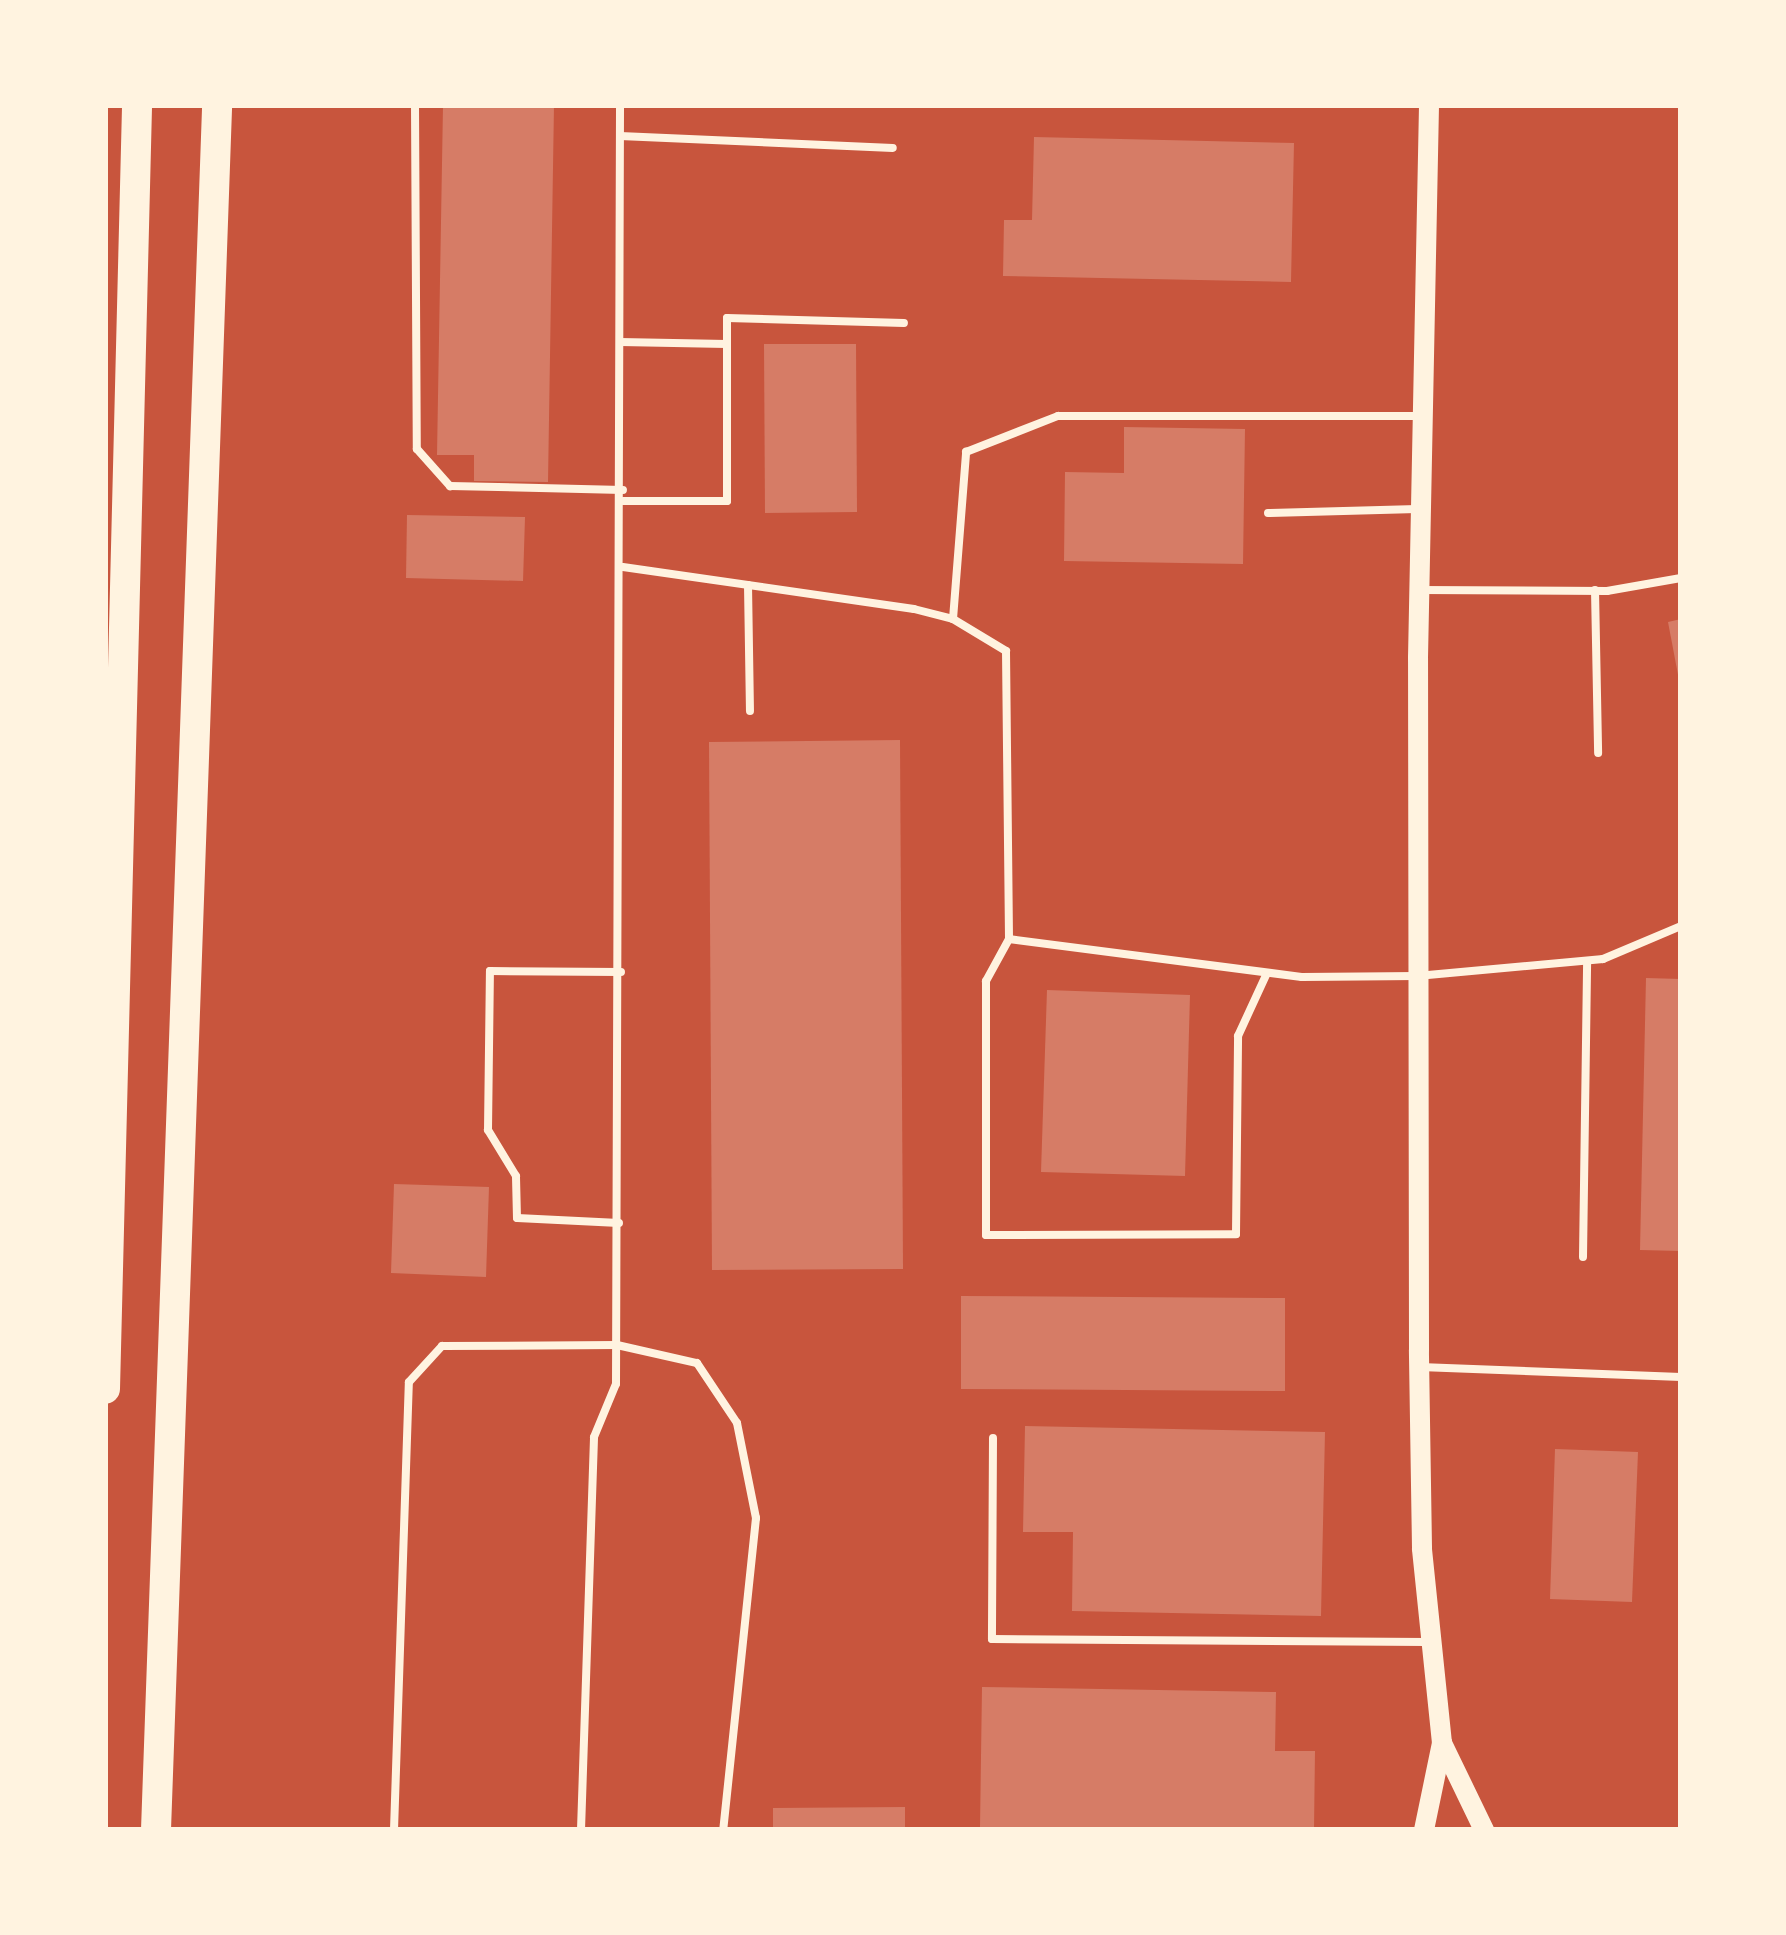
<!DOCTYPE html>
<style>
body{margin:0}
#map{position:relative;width:1786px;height:1935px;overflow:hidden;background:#c8553d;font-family:"Varela Round",sans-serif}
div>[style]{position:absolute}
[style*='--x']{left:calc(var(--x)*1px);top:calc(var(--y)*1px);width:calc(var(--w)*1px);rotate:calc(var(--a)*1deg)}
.building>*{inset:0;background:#d67c66}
.service>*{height:8px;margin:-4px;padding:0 4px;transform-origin:4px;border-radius:4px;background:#fff3e0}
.secondary>*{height:20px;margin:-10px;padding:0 10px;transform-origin:10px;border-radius:10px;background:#fff3e0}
.motorway>*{height:30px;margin:-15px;padding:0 15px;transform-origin:15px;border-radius:15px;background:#fff3e0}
span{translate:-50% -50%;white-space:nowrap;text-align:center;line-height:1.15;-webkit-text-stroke:9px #fff3e0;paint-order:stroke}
.frame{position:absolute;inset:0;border:108px solid #fff3e0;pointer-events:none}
</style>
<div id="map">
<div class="building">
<div style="clip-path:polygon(443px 105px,554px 105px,548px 482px,474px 481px,474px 455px,437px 455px)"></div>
<div style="clip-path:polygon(1034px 137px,1294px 143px,1291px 282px,1003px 276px,1004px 220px,1032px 220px)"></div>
<div style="clip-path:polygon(764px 344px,856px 344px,857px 512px,765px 513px)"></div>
<div style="clip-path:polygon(1124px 427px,1245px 429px,1243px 564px,1064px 561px,1065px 472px,1124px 473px)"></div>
<div style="clip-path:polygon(407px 515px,525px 517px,523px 581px,406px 578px)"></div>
<div style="clip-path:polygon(1681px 619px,1681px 679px,1679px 680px,1668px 622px)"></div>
<div style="clip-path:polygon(900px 740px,903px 1269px,712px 1270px,709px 742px)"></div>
<div style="clip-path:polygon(1646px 978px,1681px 979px,1681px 1251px,1640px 1250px)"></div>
<div style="clip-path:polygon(1047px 990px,1190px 995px,1185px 1176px,1041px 1172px)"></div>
<div style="clip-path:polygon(394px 1184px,489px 1187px,486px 1277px,391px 1273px)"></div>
<div style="clip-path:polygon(961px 1296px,1285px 1298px,1285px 1391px,961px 1389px)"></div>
<div style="clip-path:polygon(1025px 1426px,1325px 1432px,1321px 1616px,1072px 1611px,1073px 1532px,1023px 1532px)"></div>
<div style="clip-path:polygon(1555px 1449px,1638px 1452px,1632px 1602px,1550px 1599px)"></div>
<div style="clip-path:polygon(982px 1687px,1276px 1692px,1275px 1751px,1315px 1751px,1314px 1830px,980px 1827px)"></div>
<div style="clip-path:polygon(905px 1807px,905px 1830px,773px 1830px,773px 1808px)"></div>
</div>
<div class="service">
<div style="--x:415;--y:105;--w:344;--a:89.7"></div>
<div style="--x:417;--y:449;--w:50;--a:48.3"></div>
<div style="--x:450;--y:486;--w:173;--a:1.3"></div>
<div style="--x:620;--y:136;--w:273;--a:2.5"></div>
<div style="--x:620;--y:342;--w:107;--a:1.1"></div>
<div style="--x:623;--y:501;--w:104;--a:0"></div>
<div style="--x:727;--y:501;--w:183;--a:-90"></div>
<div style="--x:727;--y:318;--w:177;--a:1.6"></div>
<div style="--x:1268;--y:513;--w:149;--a:-1.5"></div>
<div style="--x:623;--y:567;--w:294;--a:8.2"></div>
<div style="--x:914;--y:609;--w:40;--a:14.4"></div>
<div style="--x:953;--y:619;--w:62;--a:31.1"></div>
<div style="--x:1006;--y:651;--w:288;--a:89.4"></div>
<div style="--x:1009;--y:939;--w:295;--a:7.4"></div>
<div style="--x:1302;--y:977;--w:115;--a:-0.5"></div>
<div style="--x:1417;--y:976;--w:187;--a:-5.2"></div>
<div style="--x:1603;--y:959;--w:85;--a:-22.9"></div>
<div style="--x:748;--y:585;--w:126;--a:89.1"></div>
<div style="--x:1419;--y:590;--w:188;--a:0.3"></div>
<div style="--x:1607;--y:591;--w:75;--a:-10"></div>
<div style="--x:1595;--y:590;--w:163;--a:88.9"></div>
<div style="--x:953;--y:619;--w:168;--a:-85.5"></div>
<div style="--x:966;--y:452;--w:99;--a:-21.4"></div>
<div style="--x:1058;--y:416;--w:364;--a:0"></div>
<div style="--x:1009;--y:939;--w:48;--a:118.7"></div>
<div style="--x:986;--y:981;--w:254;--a:90"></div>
<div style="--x:986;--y:1235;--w:250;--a:-0.2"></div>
<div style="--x:1236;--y:1234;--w:198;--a:-89.4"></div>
<div style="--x:1238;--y:1036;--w:69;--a:-65.3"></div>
<div style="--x:619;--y:1223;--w:102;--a:-177.2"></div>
<div style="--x:517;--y:1218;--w:42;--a:-91.4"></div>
<div style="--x:516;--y:1176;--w:54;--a:-121.3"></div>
<div style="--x:488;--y:1130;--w:159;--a:-89.3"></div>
<div style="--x:490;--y:971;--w:131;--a:0.4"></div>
<div style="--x:1583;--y:1257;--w:296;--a:-89.2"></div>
<div style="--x:1420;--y:1367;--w:261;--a:2.2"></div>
<div style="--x:993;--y:1438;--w:201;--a:90.3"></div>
<div style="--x:992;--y:1639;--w:435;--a:0.4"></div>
<div style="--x:394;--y:1830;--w:448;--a:-88.1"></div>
<div style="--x:409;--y:1382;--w:49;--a:-47.5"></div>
<div style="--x:442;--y:1346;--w:175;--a:-0.3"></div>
<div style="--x:617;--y:1345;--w:82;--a:12.7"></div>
<div style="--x:697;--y:1363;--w:72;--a:56.3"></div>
<div style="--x:737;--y:1423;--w:97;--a:78.7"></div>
<div style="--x:756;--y:1518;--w:314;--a:96"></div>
<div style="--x:581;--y:1830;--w:393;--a:-88.1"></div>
<div style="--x:594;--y:1437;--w:57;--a:-67.5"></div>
<div style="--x:616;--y:1384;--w:1279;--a:-89.82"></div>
</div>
<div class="secondary">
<div style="--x:1442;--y:1743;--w:97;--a:64.2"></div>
<div style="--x:1424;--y:1830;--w:89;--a:-78.3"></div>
<div style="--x:1442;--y:1743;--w:196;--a:-95.9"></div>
<div style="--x:1422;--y:1548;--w:198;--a:-90.9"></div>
<div style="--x:1419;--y:1350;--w:692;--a:-90.08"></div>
<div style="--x:1418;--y:658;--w:553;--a:-88.86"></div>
</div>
<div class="motorway">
<div style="--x:105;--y:1389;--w:1284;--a:-88.57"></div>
<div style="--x:156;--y:1830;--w:1726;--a:-87.97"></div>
</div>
<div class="frame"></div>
</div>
